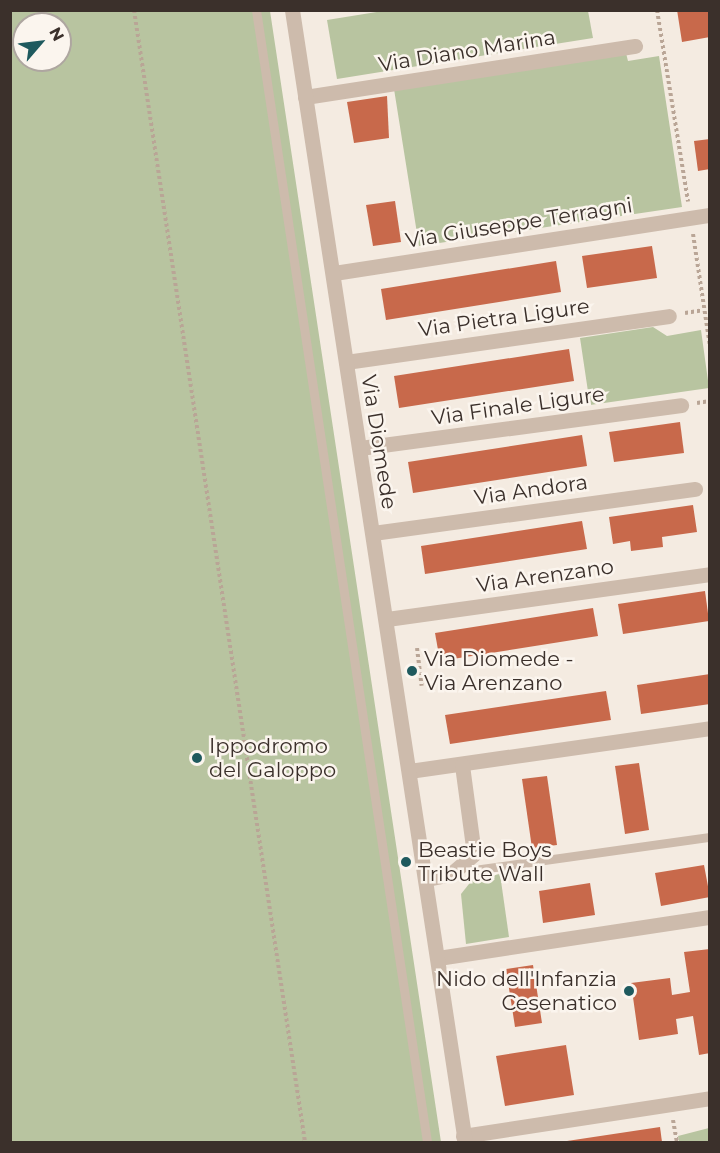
<!DOCTYPE html>
<style>
body{margin:0}
#map{position:relative;width:720px;height:1153px;overflow:hidden;background:#f4ebe1;font-family:Montserrat,sans-serif}
div>[style]{position:absolute}
[style*='--x']{left:calc(var(--x)*1px);top:calc(var(--y)*1px);width:calc(var(--w)*1px);rotate:calc(var(--a)*1deg)}
.green>*{inset:0;background:#b8c4a0}
.building>*{inset:0;background:#c8694b}
.path>*{height:4px;margin-top:-2px;transform-origin:0;background:repeating-linear-gradient(90deg,#b9a596 0 3px,transparent 0 6px)}
.service>*{height:9px;margin:-4.5px;padding:0 4.5px;transform-origin:4.5px;border-radius:4.5px;background:#cdbbac}
.minor>*{height:15px;margin:-7.5px;padding:0 7.5px;transform-origin:7.5px;border-radius:7.5px;background:#cdbbac}
.tertiary>*{height:15px;margin:-7.5px;padding:0 7.5px;transform-origin:7.5px;border-radius:7.5px;background:#cdbbac}
.dots>*{width:16px;height:16px;translate:-50% -50%;box-sizing:border-box;border:3px solid #fbf5ee;border-radius:50%}
span{translate:-50% -50%;white-space:nowrap;text-align:center;line-height:1.15;-webkit-text-stroke:5px #fbf5ee;paint-order:stroke}
.street-label{font-size:21px;color:#3b302b}
.poi-label{font-size:21px;color:#3b302b}
.left{translate:0 -50%;text-align:left}
.right{translate:-100% -50%;text-align:right}
.frame{position:absolute;inset:0;border:12px solid #3b302b;pointer-events:none}
.north{position:absolute;left:12px;top:12px;width:60px;height:60px;box-sizing:border-box;background:#fbf5ee;border:2px solid #aea6a0;border-radius:50%;rotate:62deg;font-size:16px;font-weight:700;line-height:24px;text-align:center;color:#3b302b}
.north::after{content:'';display:block;margin:auto;width:21px;height:27px;background:#1f5a5e;clip-path:polygon(50% 0,100% 100%,50% 72%,0 100%)}
</style>
<div id="map">
<div class="green">
<div style="clip-path:polygon(389px 10px,588px 11px,593px 38px,337px 79px,327px 20px)"></div>
<div style="clip-path:polygon(evenodd,10px 11px,270px 11px,441px 1142px,11px 1142px,10px 11px,24px 24px,60px 24px,60px 60px,24px 60px,24px 24px)"></div>
<div style="clip-path:polygon(626px 53px,628px 61px,659px 56px,682px 207px,419px 246px,394px 89px)"></div>
<div style="clip-path:polygon(653px 327px,667px 336px,701px 330px,709px 388px,590px 405px,580px 338px)"></div>
<div style="clip-path:polygon(500px 874px,509px 937px,466px 944px,461px 894px,473px 879px)"></div>
<div style="clip-path:polygon(709px 1128px,709px 1142px,679px 1142px,678px 1136px)"></div>
</div>
<div class="building">
<div style="clip-path:polygon(677px 10px,710px 10px,710px 37px,682px 42px)"></div>
<div style="clip-path:polygon(387px 96px,389px 138px,354px 143px,347px 102px)"></div>
<div style="clip-path:polygon(710px 139px,710px 169px,698px 171px,694px 141px)"></div>
<div style="clip-path:polygon(395px 201px,401px 242px,373px 246px,366px 205px)"></div>
<div style="clip-path:polygon(652px 246px,657px 278px,587px 288px,582px 256px)"></div>
<div style="clip-path:polygon(556px 261px,561px 292px,386px 320px,381px 289px)"></div>
<div style="clip-path:polygon(569px 349px,574px 381px,399px 408px,394px 376px)"></div>
<div style="clip-path:polygon(680px 422px,684px 453px,614px 462px,609px 432px)"></div>
<div style="clip-path:polygon(582px 435px,587px 466px,413px 493px,408px 462px)"></div>
<div style="clip-path:polygon(693px 505px,697px 532px,662px 537px,663px 547px,631px 551px,630px 541px,613px 544px,609px 517px)"></div>
<div style="clip-path:polygon(582px 521px,587px 549px,425px 574px,421px 546px)"></div>
<div style="clip-path:polygon(705px 591px,709px 621px,623px 634px,618px 604px)"></div>
<div style="clip-path:polygon(593px 608px,598px 636px,440px 661px,435px 633px)"></div>
<div style="clip-path:polygon(710px 674px,710px 704px,641px 714px,637px 685px)"></div>
<div style="clip-path:polygon(606px 691px,611px 720px,450px 744px,445px 715px)"></div>
<div style="clip-path:polygon(639px 763px,649px 830px,625px 834px,615px 766px)"></div>
<div style="clip-path:polygon(547px 776px,557px 845px,532px 848px,522px 779px)"></div>
<div style="clip-path:polygon(704px 865px,710px 897px,661px 906px,655px 873px)"></div>
<div style="clip-path:polygon(590px 883px,595px 915px,543px 923px,539px 891px)"></div>
<div style="clip-path:polygon(710px 949px,710px 1053px,699px 1055px,693px 1016px,676px 1019px,678px 1034px,639px 1040px,631px 983px,670px 978px,672px 995px,690px 992px,684px 952px)"></div>
<div style="clip-path:polygon(533px 965px,542px 1023px,515px 1027px,506px 969px)"></div>
<div style="clip-path:polygon(566px 1045px,574px 1095px,505px 1106px,496px 1056px)"></div>
<div style="clip-path:polygon(660px 1127px,662px 1142px,568px 1142px,567px 1141px)"></div>
</div>
<div class="path">
<div style="--x:134;--y:10;--w:1145;--a:81.41"></div>
<div style="--x:657;--y:10;--w:194;--a:80.8"></div>
<div style="--x:693;--y:234;--w:113;--a:81.4"></div>
<div style="--x:685;--y:313;--w:18;--a:-9"></div>
<div style="--x:697;--y:403;--w:13;--a:-9"></div>
<div style="--x:417;--y:648;--w:38;--a:83"></div>
<div style="--x:673;--y:1120;--w:22;--a:80"></div>
</div>
<div class="service">
<div style="--x:256;--y:10;--w:1145;--a:81.41"></div>
<div style="--x:464;--y:865;--w:11;--a:27"></div>
<div style="--x:474;--y:870;--w:238;--a:-8"></div>
</div>
<div class="minor">
<div style="--x:305;--y:97;--w:334;--a:-8.8"></div>
<div style="--x:334;--y:273;--w:380;--a:-8.8"></div>
<div style="--x:346;--y:362;--w:326;--a:-8.1"></div>
<div style="--x:360;--y:448;--w:324;--a:-7.6"></div>
<div style="--x:373;--y:533;--w:325;--a:-7.8"></div>
<div style="--x:387;--y:619;--w:326;--a:-7.9"></div>
<div style="--x:409;--y:771;--w:304;--a:-8.1"></div>
<div style="--x:427;--y:879;--w:25;--a:-12"></div>
<div style="--x:451;--y:874;--w:30;--a:-41"></div>
<div style="--x:474;--y:854;--w:90;--a:-97.7"></div>
<div style="--x:438;--y:958;--w:275;--a:-8.6"></div>
<div style="--x:463;--y:1136;--w:250;--a:-8.7"></div>
</div>
<div class="tertiary">
<div style="--x:292;--y:10;--w:1145;--a:81.31"></div>
</div>
<div class="dots">
<div style="left:412px;top:671px;background:#1f5a5e"></div>
<div style="left:197px;top:758px;background:#1f5a5e"></div>
<div style="left:406px;top:862px;background:#1f5a5e"></div>
<div style="left:629px;top:991px;background:#1f5a5e"></div>
</div>
<div class="street-label">
<span style="left:467px;top:51px;rotate:-9deg">Via Diano Marina</span>
<span style="left:519px;top:223px;rotate:-9deg">Via Giuseppe Terragni</span>
<span style="left:504px;top:318px;rotate:-8deg">Via Pietra Ligure</span>
<span style="left:518px;top:406px;rotate:-8deg">Via Finale Ligure</span>
<span style="left:379px;top:442px;rotate:81deg">Via Diomede</span>
<span style="left:531px;top:490px;rotate:-8deg">Via Andora</span>
<span style="left:545px;top:576px;rotate:-8deg">Via Arenzano</span>
</div>
<div class="poi-label">
<span class="left" style="left:424px;top:671px">Via Diomede -<br>Via Arenzano</span>
<span class="left" style="left:209px;top:758px">Ippodromo<br>del Galoppo</span>
<span class="left" style="left:418px;top:862px">Beastie Boys<br>Tribute Wall</span>
<span class="right" style="left:617px;top:991px">Nido dell'Infanzia<br>Cesenatico</span>
</div>
<div class="frame"></div>
<div class="north">N</div>
</div>
